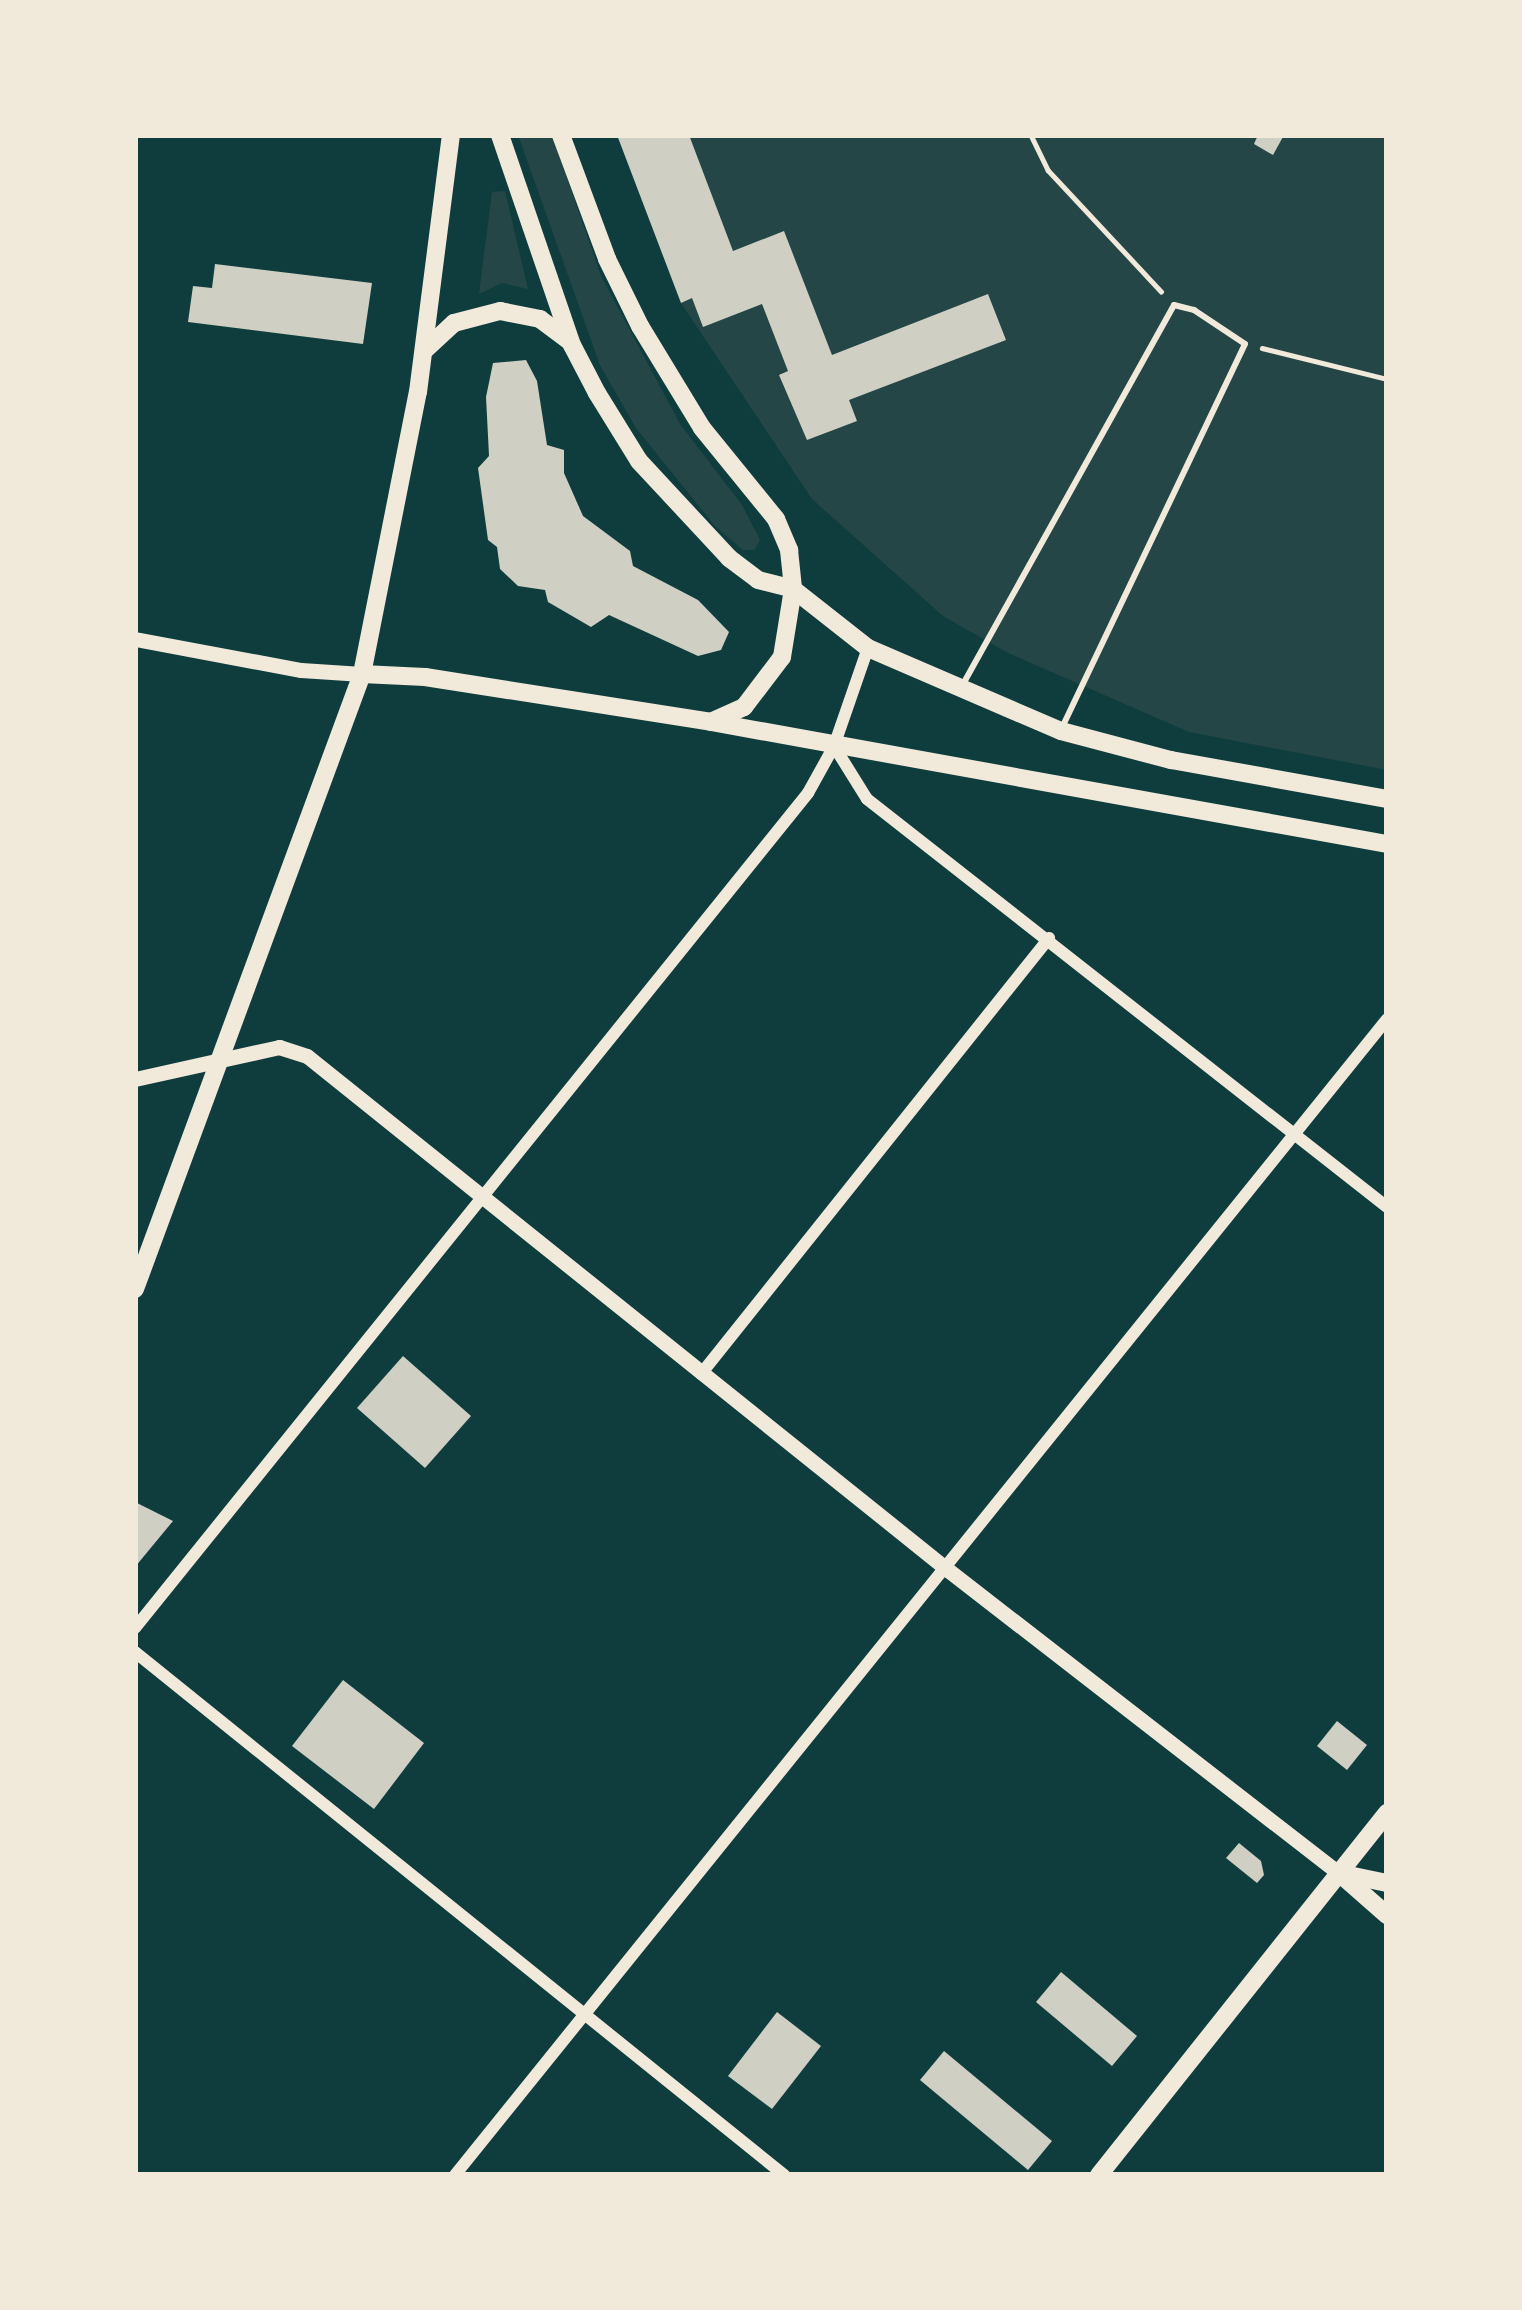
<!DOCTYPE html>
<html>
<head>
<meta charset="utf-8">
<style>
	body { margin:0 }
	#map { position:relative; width:1522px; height:2310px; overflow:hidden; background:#0f3d3e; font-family:"Alegreya Sans",sans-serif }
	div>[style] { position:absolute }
	.green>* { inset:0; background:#244646 }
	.building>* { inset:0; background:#cfcfc3 }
	.path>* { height:4.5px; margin:-2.25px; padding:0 2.25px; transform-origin:2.25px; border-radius:2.25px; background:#f1e9da }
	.service>* { height:6px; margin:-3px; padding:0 3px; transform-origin:3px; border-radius:3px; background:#f1e9da }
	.minor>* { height:12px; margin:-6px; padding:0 6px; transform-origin:6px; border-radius:6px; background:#f1e9da }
	.tertiary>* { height:15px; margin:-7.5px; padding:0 7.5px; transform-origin:7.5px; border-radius:7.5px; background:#f1e9da }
	.secondary>* { height:18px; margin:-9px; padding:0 9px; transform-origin:9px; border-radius:9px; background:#f1e9da }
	span { translate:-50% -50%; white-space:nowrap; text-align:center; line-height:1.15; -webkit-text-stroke:9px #f1e9da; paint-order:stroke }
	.frame { position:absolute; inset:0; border:138px solid #f1e9da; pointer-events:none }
</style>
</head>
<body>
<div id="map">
	<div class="green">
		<i style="clip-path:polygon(518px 135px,552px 135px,601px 276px,680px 424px,742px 505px,760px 540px,754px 550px,743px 550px,715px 526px,636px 428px,600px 365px)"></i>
		<i style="clip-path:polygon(617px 135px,1387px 135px,1387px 770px,1189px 732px,1008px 653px,943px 616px,812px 499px,681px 303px)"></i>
		<i style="clip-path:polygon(505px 191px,528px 289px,502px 283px,479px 294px,492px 192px)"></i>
	</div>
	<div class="building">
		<i style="clip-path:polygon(617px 135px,689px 135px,733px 251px,784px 231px,832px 355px,988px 294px,1006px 340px,849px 400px,857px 421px,807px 440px,779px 375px,788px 371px,762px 304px,703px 327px,692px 298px,681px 303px)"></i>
		<i style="clip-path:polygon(1258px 135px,1284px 135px,1273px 155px,1254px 144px)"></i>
		<i style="clip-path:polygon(215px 264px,372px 283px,363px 344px,188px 322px,193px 286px,212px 288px)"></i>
		<i style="clip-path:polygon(526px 360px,537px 381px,547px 445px,564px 450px,564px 473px,583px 516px,630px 551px,633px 566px,698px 600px,729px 632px,721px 650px,698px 656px,609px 615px,591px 627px,548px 602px,545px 590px,518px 586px,500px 569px,497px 547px,488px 540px,478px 468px,489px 456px,486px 397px,493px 363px)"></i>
		<i style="clip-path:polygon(403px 1356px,471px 1416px,425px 1468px,357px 1408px)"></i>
		<i style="clip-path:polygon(135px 1502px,173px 1521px,135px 1567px)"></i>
		<i style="clip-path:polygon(343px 1680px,424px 1743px,374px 1809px,292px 1746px)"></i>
		<i style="clip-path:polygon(1337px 1721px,1367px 1745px,1347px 1770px,1317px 1746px)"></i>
		<i style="clip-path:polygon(1239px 1843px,1261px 1861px,1264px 1875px,1257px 1883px,1226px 1858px)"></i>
		<i style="clip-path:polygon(1061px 1972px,1137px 2036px,1112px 2066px,1036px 2002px)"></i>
		<i style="clip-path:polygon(777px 2012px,821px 2046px,772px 2109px,728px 2076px)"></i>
		<i style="clip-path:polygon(944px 2051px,1052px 2141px,1028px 2170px,920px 2080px)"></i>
	</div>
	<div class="path">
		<i style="left:1031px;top:135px;width:39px;rotate:64deg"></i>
		<i style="left:1048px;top:170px;width:166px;rotate:47deg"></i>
		<i style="left:1262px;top:348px;width:129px;rotate:13.9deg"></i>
	</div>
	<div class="service">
		<i style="left:962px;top:686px;width:436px;rotate:-60.9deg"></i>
		<i style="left:1174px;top:305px;width:21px;rotate:14deg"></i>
		<i style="left:1194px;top:310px;width:61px;rotate:33.7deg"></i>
		<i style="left:1245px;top:344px;width:423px;rotate:115.5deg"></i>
	</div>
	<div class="minor">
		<i style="left:834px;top:746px;width:62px;rotate:58.1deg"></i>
		<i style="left:867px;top:799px;width:661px;rotate:38.12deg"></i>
		<i style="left:701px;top:1374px;width:558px;rotate:-51.4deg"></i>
		<i style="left:135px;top:1628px;width:1072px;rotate:-51.13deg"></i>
		<i style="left:808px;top:793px;width:54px;rotate:-61deg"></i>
		<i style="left:834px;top:746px;width:104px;rotate:-70.9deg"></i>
		<i style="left:135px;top:1652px;width:834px;rotate:38.86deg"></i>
		<i style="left:455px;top:2175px;width:1485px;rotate:-51.12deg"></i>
	</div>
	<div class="tertiary">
		<i style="left:135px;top:639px;width:169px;rotate:10.6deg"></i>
		<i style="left:301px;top:670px;width:61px;rotate:3.8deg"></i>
		<i style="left:135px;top:1079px;width:148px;rotate:-12.5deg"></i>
		<i style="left:279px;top:1047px;width:29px;rotate:18deg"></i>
		<i style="left:307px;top:1056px;width:822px;rotate:38.73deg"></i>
		<i style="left:948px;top:1570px;width:495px;rotate:37.8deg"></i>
	</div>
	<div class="secondary">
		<i style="left:500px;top:135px;width:222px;rotate:71.1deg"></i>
		<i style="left:572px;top:345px;width:54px;rotate:62.5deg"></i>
		<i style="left:597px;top:393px;width:80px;rotate:58.3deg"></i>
		<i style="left:639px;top:461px;width:132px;rotate:47.1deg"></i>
		<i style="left:729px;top:558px;width:36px;rotate:37deg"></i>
		<i style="left:758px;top:580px;width:36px;rotate:14deg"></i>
		<i style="left:793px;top:589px;width:95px;rotate:38.2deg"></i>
		<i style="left:868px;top:648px;width:210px;rotate:23.3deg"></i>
		<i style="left:1061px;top:731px;width:114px;rotate:14.8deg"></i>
		<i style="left:1171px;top:760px;width:219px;rotate:10.2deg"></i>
		<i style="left:561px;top:135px;width:132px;rotate:69.6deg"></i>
		<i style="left:607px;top:259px;width:75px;rotate:63.8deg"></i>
		<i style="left:640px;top:326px;width:119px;rotate:58.7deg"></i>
		<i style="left:702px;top:428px;width:117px;rotate:50.9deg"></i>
		<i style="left:776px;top:519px;width:34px;rotate:67deg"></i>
		<i style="left:789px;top:550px;width:39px;rotate:84deg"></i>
		<i style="left:793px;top:589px;width:69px;rotate:99.2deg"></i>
		<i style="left:782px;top:657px;width:63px;rotate:127.2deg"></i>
		<i style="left:744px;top:707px;width:36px;rotate:156deg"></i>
		<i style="left:426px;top:349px;width:38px;rotate:-43deg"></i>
		<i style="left:454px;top:323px;width:48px;rotate:-14.6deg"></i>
		<i style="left:500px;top:311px;width:41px;rotate:11.3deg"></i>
		<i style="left:540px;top:319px;width:36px;rotate:37deg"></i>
		<i style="left:362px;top:674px;width:63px;rotate:2.7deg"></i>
		<i style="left:425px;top:677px;width:290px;rotate:8.9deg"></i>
		<i style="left:711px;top:722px;width:687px;rotate:10.23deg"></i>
		<i style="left:135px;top:1289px;width:656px;rotate:-69.74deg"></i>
		<i style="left:362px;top:674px;width:288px;rotate:-78.8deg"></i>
		<i style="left:418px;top:392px;width:259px;rotate:-82.7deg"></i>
		<i style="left:1339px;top:1873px;width:64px;rotate:41.2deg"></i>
		<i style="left:1339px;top:1873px;width:49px;rotate:11.8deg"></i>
		<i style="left:1099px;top:2175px;width:463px;rotate:-51.5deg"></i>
	</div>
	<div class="frame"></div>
</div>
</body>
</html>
